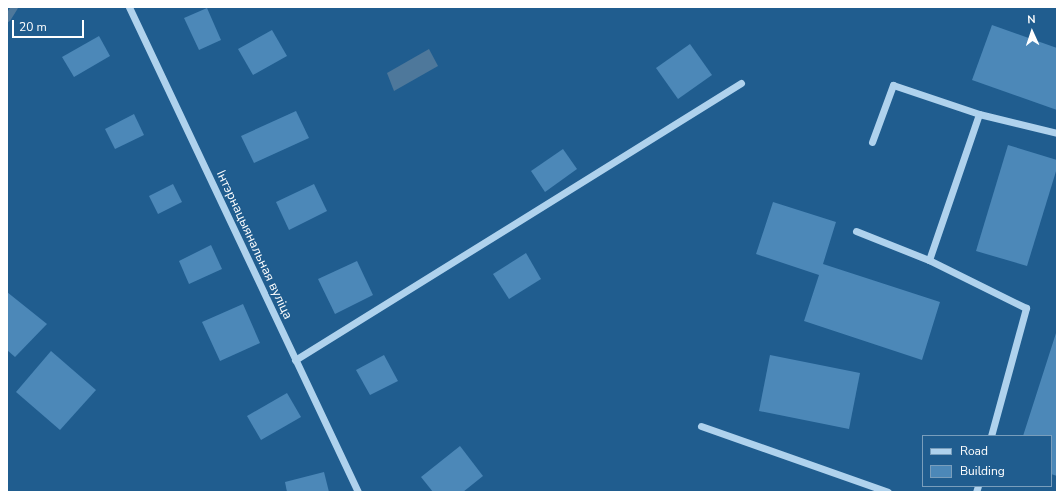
<!DOCTYPE html>
<html>
<head>
<meta charset="utf-8">
<style>
	body { margin:0 }
	#map { position:relative; width:1064px; height:499px; overflow:hidden; background:#205d8f; font-family:"Nunito Sans",sans-serif }
	div>[style] { position:absolute }
	.water>* { inset:0; background:#4e789b }
	.stream>* { height:7px; margin:-3.5px; padding:0 3.5px; transform-origin:3.5px; border-radius:3.5px; background:#4e789b }
	.building>* { inset:0; background:#4c88b8 }
	.minor>* { height:7px; margin:-3.5px; padding:0 3.5px; transform-origin:3.5px; border-radius:3.5px; background:#afd2ed }
	span { translate:-50% -50%; white-space:nowrap; text-align:center; line-height:1.15; -webkit-text-stroke:3px #205d8f; paint-order:stroke }
	.street-label { font-size:13px; color:#fff }
	.frame { position:absolute; inset:0; border:8px solid #fff; pointer-events:none }
	.legend { position:absolute; left:922px; top:435px; width:130px; height:52px; box-sizing:border-box; background:#205d8f; border:1px solid #799ebc; margin:0; padding:5px 7px; list-style:none; font-size:12px; color:#fff }
	.legend li { display:flex; align-items:center; gap:8px; height:20px }
	.legend b { width:20px; border:1px solid #799ebc }
	.north { position:absolute; left:1012px; top:12px; width:40px; height:40px; -webkit-text-stroke:3px #205d8f; paint-order:stroke; rotate:357deg; font-size:11px; font-weight:700; line-height:16px; text-align:center; color:#fff }
	.north::after { content:''; display:block; margin:auto; width:14px; height:18px; background:#fff; clip-path:polygon(50% 0,100% 100%,50% 72%,0 100%) }
	.scale { position:absolute; left:12px; top:20px; width:72px; height:18px; box-sizing:border-box; border:2px solid #fff; border-top:0; padding-left:5px; font-size:12px; line-height:14px; white-space:nowrap; color:#fff; -webkit-text-stroke:3px #205d8f; paint-order:stroke }
</style>
</head>
<body>
<div id="map">
	<div class="water">
		<i style="clip-path:polygon(429px 49px,438px 66px,394px 91px,387px 73px)"></i>
	</div>
	<div class="stream">
		<i style="left:7px;top:18px;width:13px;rotate:-58deg"></i>
	</div>
	<div class="building">
		<i style="clip-path:polygon(207px 8px,221px 40px,199px 50px,184px 18px)"></i>
		<i style="clip-path:polygon(992px 25px,1057px 48px,1057px 110px,972px 80px)"></i>
		<i style="clip-path:polygon(272px 30px,287px 56px,253px 75px,238px 49px)"></i>
		<i style="clip-path:polygon(99px 36px,110px 56px,74px 77px,62px 57px)"></i>
		<i style="clip-path:polygon(690px 44px,712px 75px,678px 99px,656px 68px)"></i>
		<i style="clip-path:polygon(296px 111px,309px 138px,254px 163px,241px 136px)"></i>
		<i style="clip-path:polygon(134px 114px,144px 135px,115px 149px,105px 129px)"></i>
		<i style="clip-path:polygon(1008px 145px,1057px 160px,1057px 168px,1027px 266px,976px 251px)"></i>
		<i style="clip-path:polygon(563px 149px,577px 169px,545px 192px,531px 171px)"></i>
		<i style="clip-path:polygon(173px 184px,182px 202px,158px 214px,149px 196px)"></i>
		<i style="clip-path:polygon(314px 184px,327px 211px,289px 230px,276px 202px)"></i>
		<i style="clip-path:polygon(773px 202px,836px 222px,823px 264px,940px 302px,922px 360px,804px 321px,819px 275px,756px 254px)"></i>
		<i style="clip-path:polygon(211px 245px,222px 269px,189px 284px,179px 261px)"></i>
		<i style="clip-path:polygon(526px 253px,541px 279px,509px 299px,493px 274px)"></i>
		<i style="clip-path:polygon(357px 261px,373px 295px,335px 314px,318px 279px)"></i>
		<i style="clip-path:polygon(7px 292px,47px 324px,15px 357px,7px 350px)"></i>
		<i style="clip-path:polygon(243px 304px,260px 343px,220px 361px,202px 322px)"></i>
		<i style="clip-path:polygon(1057px 330px,1057px 476px,1051px 474px,1051px 436px,1023px 436px)"></i>
		<i style="clip-path:polygon(51px 351px,96px 390px,60px 430px,16px 392px)"></i>
		<i style="clip-path:polygon(384px 355px,398px 381px,370px 395px,356px 370px)"></i>
		<i style="clip-path:polygon(770px 355px,860px 373px,849px 429px,759px 411px)"></i>
		<i style="clip-path:polygon(287px 393px,301px 417px,261px 440px,247px 416px)"></i>
		<i style="clip-path:polygon(460px 446px,483px 476px,463px 492px,433px 492px,421px 477px)"></i>
		<i style="clip-path:polygon(324px 472px,329px 492px,287px 492px,285px 482px)"></i>
	</div>
	<div class="minor">
		<i style="left:129px;top:7px;width:536px;rotate:64.72deg"></i>
		<i style="left:872px;top:142px;width:61px;rotate:-69.8deg"></i>
		<i style="left:893px;top:85px;width:91px;rotate:18.6deg"></i>
		<i style="left:856px;top:231px;width:79px;rotate:21.7deg"></i>
		<i style="left:295px;top:360px;width:525px;rotate:-31.84deg"></i>
		<i style="left:701px;top:426px;width:198px;rotate:19.4deg"></i>
		<i style="left:991px;top:436px;width:133px;rotate:-74.7deg"></i>
		<i style="left:1026px;top:308px;width:108px;rotate:-153.7deg"></i>
		<i style="left:929px;top:260px;width:154px;rotate:-71.1deg"></i>
		<i style="left:979px;top:114px;width:80px;rotate:13.7deg"></i>
		<i style="left:976px;top:492px;width:6px;rotate:-72deg"></i>
	</div>
	<div class="street-label">
		<span style="left:254px;top:245px;rotate:65deg">Інтэрнацыянальная вуліца</span>
	</div>
	<div class="frame"></div>
	<ul class="legend">
	<li><b style="height:5px;background:#afd2ed"></b>Road</li>
	<li><b style="height:11px;background:#4c88b8"></b>Building</li>
	</ul>
	<div class="north">N</div>
	<div class="scale">20 m</div>
</div>
</body>
</html>
